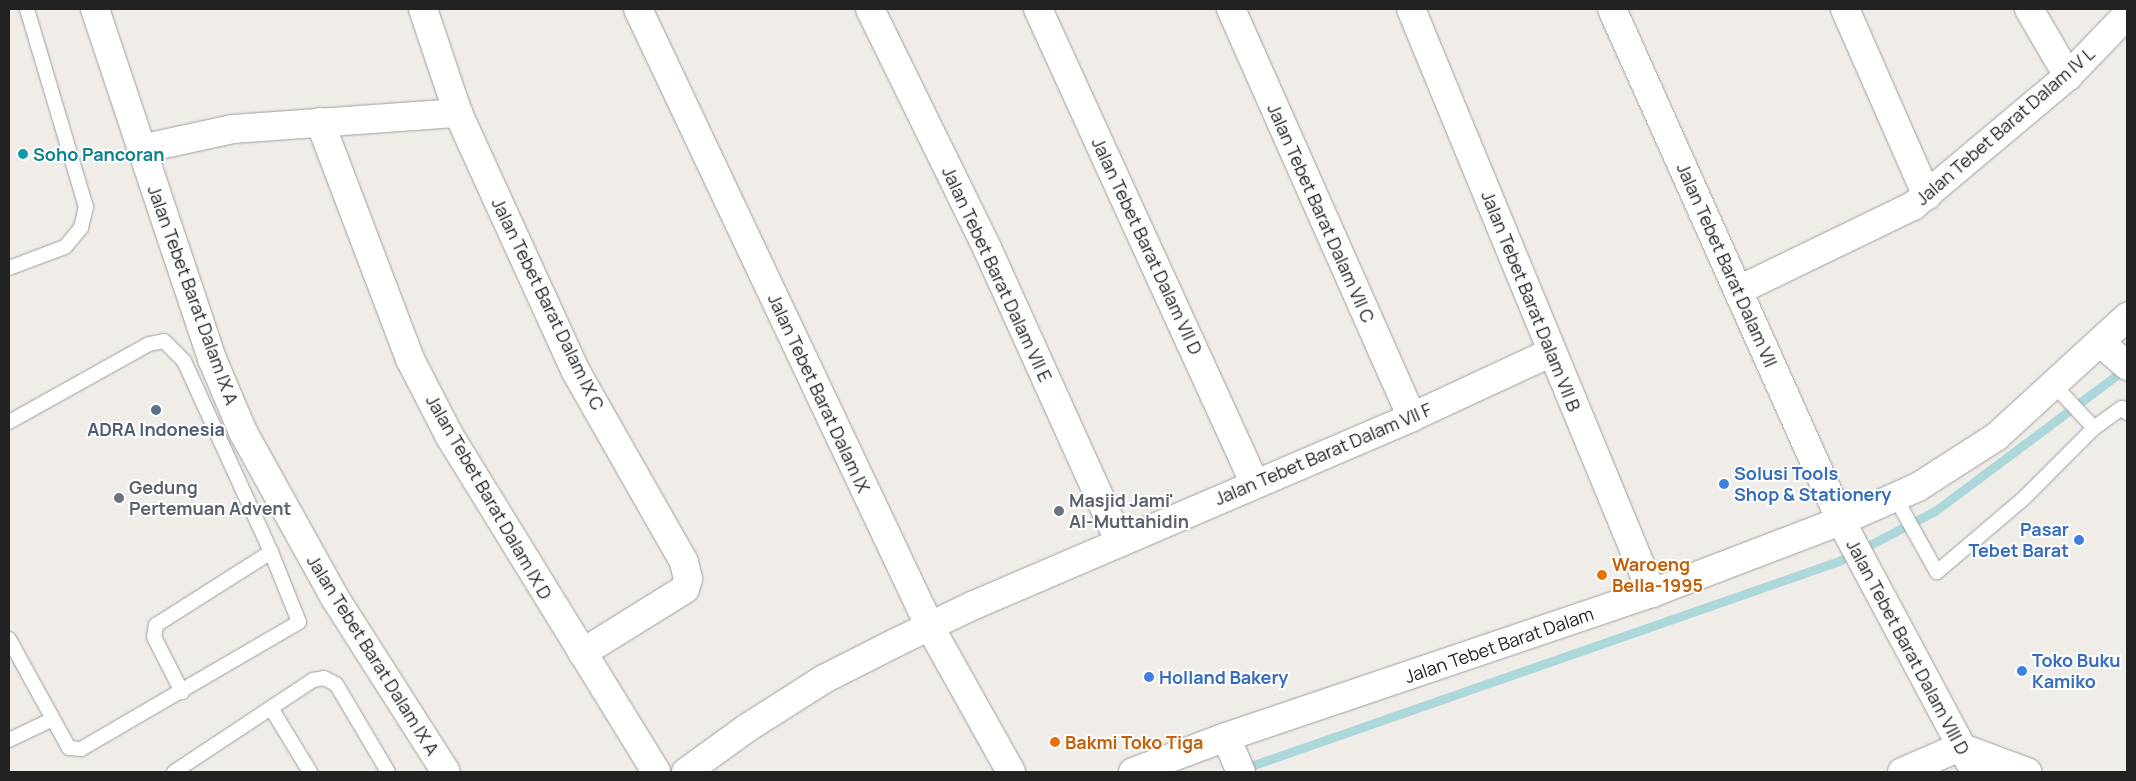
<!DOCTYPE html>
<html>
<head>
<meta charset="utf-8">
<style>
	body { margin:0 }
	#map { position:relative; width:2136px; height:781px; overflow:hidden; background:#f0ece8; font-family:Manrope,sans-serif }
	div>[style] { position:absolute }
	.stream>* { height:9px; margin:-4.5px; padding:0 4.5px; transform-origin:4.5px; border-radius:4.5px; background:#acd8da }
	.roads { filter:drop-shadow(0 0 1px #9e9e9e) drop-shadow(0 0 1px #9e9e9e) }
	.service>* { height:14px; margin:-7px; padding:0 7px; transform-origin:7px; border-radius:7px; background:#fff }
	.minor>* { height:28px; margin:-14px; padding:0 14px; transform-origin:14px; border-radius:14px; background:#fff }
	.tertiary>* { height:28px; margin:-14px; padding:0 14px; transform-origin:14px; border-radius:14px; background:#fff }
	.dots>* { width:14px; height:14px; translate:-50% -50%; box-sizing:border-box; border:2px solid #fff; border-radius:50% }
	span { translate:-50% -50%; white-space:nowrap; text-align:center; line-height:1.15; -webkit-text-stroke:4px #fff; paint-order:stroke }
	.street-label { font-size:18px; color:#212121 }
	.culture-label { font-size:18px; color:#0d838f; font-weight:700 }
	.left { translate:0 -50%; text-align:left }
	.service-label { font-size:18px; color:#4e5e75; font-weight:700 }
	.shop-label { font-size:18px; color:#366cbe; font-weight:700 }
	.right { translate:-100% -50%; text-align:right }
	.worship-label { font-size:18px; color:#5b616d; font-weight:700 }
	.food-label { font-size:18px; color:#c56008; font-weight:700 }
	.frame { position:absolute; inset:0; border:10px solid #212121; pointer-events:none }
</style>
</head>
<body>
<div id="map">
	<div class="stream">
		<i style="left:1242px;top:769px;width:632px;rotate:-19.21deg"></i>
		<i style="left:1839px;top:561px;width:108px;rotate:-27.5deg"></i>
		<i style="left:1935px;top:511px;width:239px;rotate:-36.8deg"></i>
	</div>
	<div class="roads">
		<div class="service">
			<i style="left:9px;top:268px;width:60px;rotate:-20.6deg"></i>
			<i style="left:65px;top:247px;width:25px;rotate:-50deg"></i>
			<i style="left:81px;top:228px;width:22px;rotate:-77deg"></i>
			<i style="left:86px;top:207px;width:207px;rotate:-106.6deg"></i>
			<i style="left:9px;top:422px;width:160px;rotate:-29.1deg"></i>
			<i style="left:149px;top:344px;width:15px;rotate:-11deg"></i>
			<i style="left:164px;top:341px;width:28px;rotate:45deg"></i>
			<i style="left:184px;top:361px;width:210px;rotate:65.5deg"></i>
			<i style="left:271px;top:552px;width:136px;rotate:147.6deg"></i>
			<i style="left:156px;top:625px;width:12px;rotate:99deg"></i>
			<i style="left:154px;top:637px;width:62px;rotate:63deg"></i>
			<i style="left:2094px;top:428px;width:34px;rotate:-36deg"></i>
			<i style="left:2122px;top:408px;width:7px;rotate:45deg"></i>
			<i style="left:1895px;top:497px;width:86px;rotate:60.8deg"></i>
			<i style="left:1937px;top:572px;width:111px;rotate:-40.3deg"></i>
			<i style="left:2022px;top:500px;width:102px;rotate:-45deg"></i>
			<i style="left:2094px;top:428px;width:59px;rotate:-132.9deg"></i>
			<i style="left:9px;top:639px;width:124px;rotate:61.2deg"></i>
			<i style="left:69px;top:748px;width:12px;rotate:5deg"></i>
			<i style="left:81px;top:749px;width:252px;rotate:-30.2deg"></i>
			<i style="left:299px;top:622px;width:75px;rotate:-111.8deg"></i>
			<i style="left:271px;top:708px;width:75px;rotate:58.6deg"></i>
			<i style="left:9px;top:740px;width:47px;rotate:-25.5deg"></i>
			<i style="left:174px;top:772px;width:167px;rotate:-33.5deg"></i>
			<i style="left:313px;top:680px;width:11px;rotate:-10deg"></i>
			<i style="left:324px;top:678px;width:13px;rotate:27deg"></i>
			<i style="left:336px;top:684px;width:102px;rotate:59.4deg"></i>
		</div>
		<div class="minor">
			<i style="left:95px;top:9px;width:371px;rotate:71.5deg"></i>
			<i style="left:213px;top:361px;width:77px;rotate:67.1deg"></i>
			<i style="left:243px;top:432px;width:190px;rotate:61deg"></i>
			<i style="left:335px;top:598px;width:206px;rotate:57.5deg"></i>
			<i style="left:423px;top:9px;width:110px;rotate:71.4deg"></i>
			<i style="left:458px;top:113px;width:282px;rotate:65.5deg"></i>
			<i style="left:575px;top:370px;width:221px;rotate:60.4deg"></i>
			<i style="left:684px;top:562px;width:17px;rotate:77deg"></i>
			<i style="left:688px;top:579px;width:10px;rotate:107deg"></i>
			<i style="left:685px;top:589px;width:121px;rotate:148.1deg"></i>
			<i style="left:638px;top:9px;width:684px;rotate:64.71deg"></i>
			<i style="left:930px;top:627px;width:166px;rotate:60.8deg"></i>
			<i style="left:870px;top:9px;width:266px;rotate:63.9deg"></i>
			<i style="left:987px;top:248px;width:323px;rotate:65.7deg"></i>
			<i style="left:1038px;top:9px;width:522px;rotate:65.45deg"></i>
			<i style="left:1231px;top:9px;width:446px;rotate:66.1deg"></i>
			<i style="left:1411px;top:9px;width:632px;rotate:67.58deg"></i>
			<i style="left:1845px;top:9px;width:204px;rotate:66.3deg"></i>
			<i style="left:2029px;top:9px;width:78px;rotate:59.8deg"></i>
			<i style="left:320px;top:122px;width:254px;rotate:69.2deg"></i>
			<i style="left:410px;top:359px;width:85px;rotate:62.8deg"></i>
			<i style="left:449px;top:435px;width:395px;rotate:58.4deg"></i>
			<i style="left:141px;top:149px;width:94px;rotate:-12.3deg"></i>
			<i style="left:233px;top:129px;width:226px;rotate:-4.1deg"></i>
			<i style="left:1739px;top:290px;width:193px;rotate:-25.8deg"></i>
			<i style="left:1913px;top:206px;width:202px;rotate:-40deg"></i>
			<i style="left:2068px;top:76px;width:85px;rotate:-46deg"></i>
			<i style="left:1841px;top:521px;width:285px;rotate:61.9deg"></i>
			<i style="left:1226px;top:737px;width:38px;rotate:67deg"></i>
			<i style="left:686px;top:772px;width:75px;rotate:-35.8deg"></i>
			<i style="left:747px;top:728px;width:91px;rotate:-32.5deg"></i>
			<i style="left:824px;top:679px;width:82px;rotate:-26.9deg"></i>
			<i style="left:897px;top:642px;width:85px;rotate:-25.7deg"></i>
			<i style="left:974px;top:605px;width:477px;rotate:-23.2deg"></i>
			<i style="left:1412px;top:417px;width:154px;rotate:-24.9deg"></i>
			<i style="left:1902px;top:772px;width:63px;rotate:-23.3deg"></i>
			<i style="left:1960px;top:747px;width:72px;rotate:20.5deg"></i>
		</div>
		<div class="tertiary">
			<i style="left:1612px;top:9px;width:561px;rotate:65.9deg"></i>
			<i style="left:2101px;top:343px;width:35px;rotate:41deg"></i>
			<i style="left:1133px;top:772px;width:99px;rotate:-20.6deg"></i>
			<i style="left:1226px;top:737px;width:450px;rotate:-18.7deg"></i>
			<i style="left:1652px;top:593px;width:202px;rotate:-20.9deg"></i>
			<i style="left:1841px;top:521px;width:84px;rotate:-23.8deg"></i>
			<i style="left:1918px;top:487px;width:93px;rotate:-32.7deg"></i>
			<i style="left:1996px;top:437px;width:178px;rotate:-42.5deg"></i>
		</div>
	</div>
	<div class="dots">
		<i style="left:23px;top:154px;background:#0f9aa8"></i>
		<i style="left:156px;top:410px;background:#5c6f8a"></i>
		<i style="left:1724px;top:484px;background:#3f7fe0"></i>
		<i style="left:119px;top:498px;background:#6b7280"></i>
		<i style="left:1059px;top:511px;background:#6b7280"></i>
		<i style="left:2079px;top:540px;background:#3f7fe0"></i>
		<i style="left:1602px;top:575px;background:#e8710a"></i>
		<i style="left:2022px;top:671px;background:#3f7fe0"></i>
		<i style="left:1149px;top:677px;background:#3f7fe0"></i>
		<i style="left:1055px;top:742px;background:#e8710a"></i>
	</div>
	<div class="street-label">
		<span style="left:2005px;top:126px;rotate:-41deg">Jalan Tebet Barat Dalam IV L</span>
		<span style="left:1321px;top:213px;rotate:66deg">Jalan Tebet Barat Dalam VII C</span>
		<span style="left:1147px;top:246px;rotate:65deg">Jalan Tebet Barat Dalam VII D</span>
		<span style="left:1727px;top:265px;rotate:66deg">Jalan Tebet Barat Dalam VII</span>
		<span style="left:997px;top:274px;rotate:65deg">Jalan Tebet Barat Dalam VII E</span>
		<span style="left:193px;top:295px;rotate:70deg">Jalan Tebet Barat Dalam IX A</span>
		<span style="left:1531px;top:301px;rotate:68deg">Jalan Tebet Barat Dalam VII B</span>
		<span style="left:548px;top:304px;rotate:64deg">Jalan Tebet Barat Dalam IX C</span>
		<span style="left:819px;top:393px;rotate:65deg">Jalan Tebet Barat Dalam IX</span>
		<span style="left:1323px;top:454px;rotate:-23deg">Jalan Tebet Barat Dalam VII F</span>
		<span style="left:489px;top:497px;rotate:60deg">Jalan Tebet Barat Dalam IX D</span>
		<span style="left:1499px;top:645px;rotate:-19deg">Jalan Tebet Barat Dalam</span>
		<span style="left:1908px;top:647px;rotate:62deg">Jalan Tebet Barat Dalam VIII D</span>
		<span style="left:373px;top:655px;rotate:58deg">Jalan Tebet Barat Dalam IX A</span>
	</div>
	<div class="culture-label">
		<span class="left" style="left:33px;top:154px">Soho Pancoran</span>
	</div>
	<div class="service-label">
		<span style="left:156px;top:429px">ADRA Indonesia</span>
	</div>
	<div class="shop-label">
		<span class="left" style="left:1734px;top:484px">Solusi Tools<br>Shop &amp; Stationery</span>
		<span class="right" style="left:2069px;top:540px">Pasar<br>Tebet Barat</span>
		<span class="left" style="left:2032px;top:671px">Toko Buku<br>Kamiko</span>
		<span class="left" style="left:1159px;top:677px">Holland Bakery</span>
	</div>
	<div class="worship-label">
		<span class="left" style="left:129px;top:498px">Gedung<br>Pertemuan Advent</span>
		<span class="left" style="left:1069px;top:511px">Masjid Jami'<br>Al-Muttahidin</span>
	</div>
	<div class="food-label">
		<span class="left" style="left:1612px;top:575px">Waroeng<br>Bella-1995</span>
		<span class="left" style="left:1065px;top:742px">Bakmi Toko Tiga</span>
	</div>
	<div class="frame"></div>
</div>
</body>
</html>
